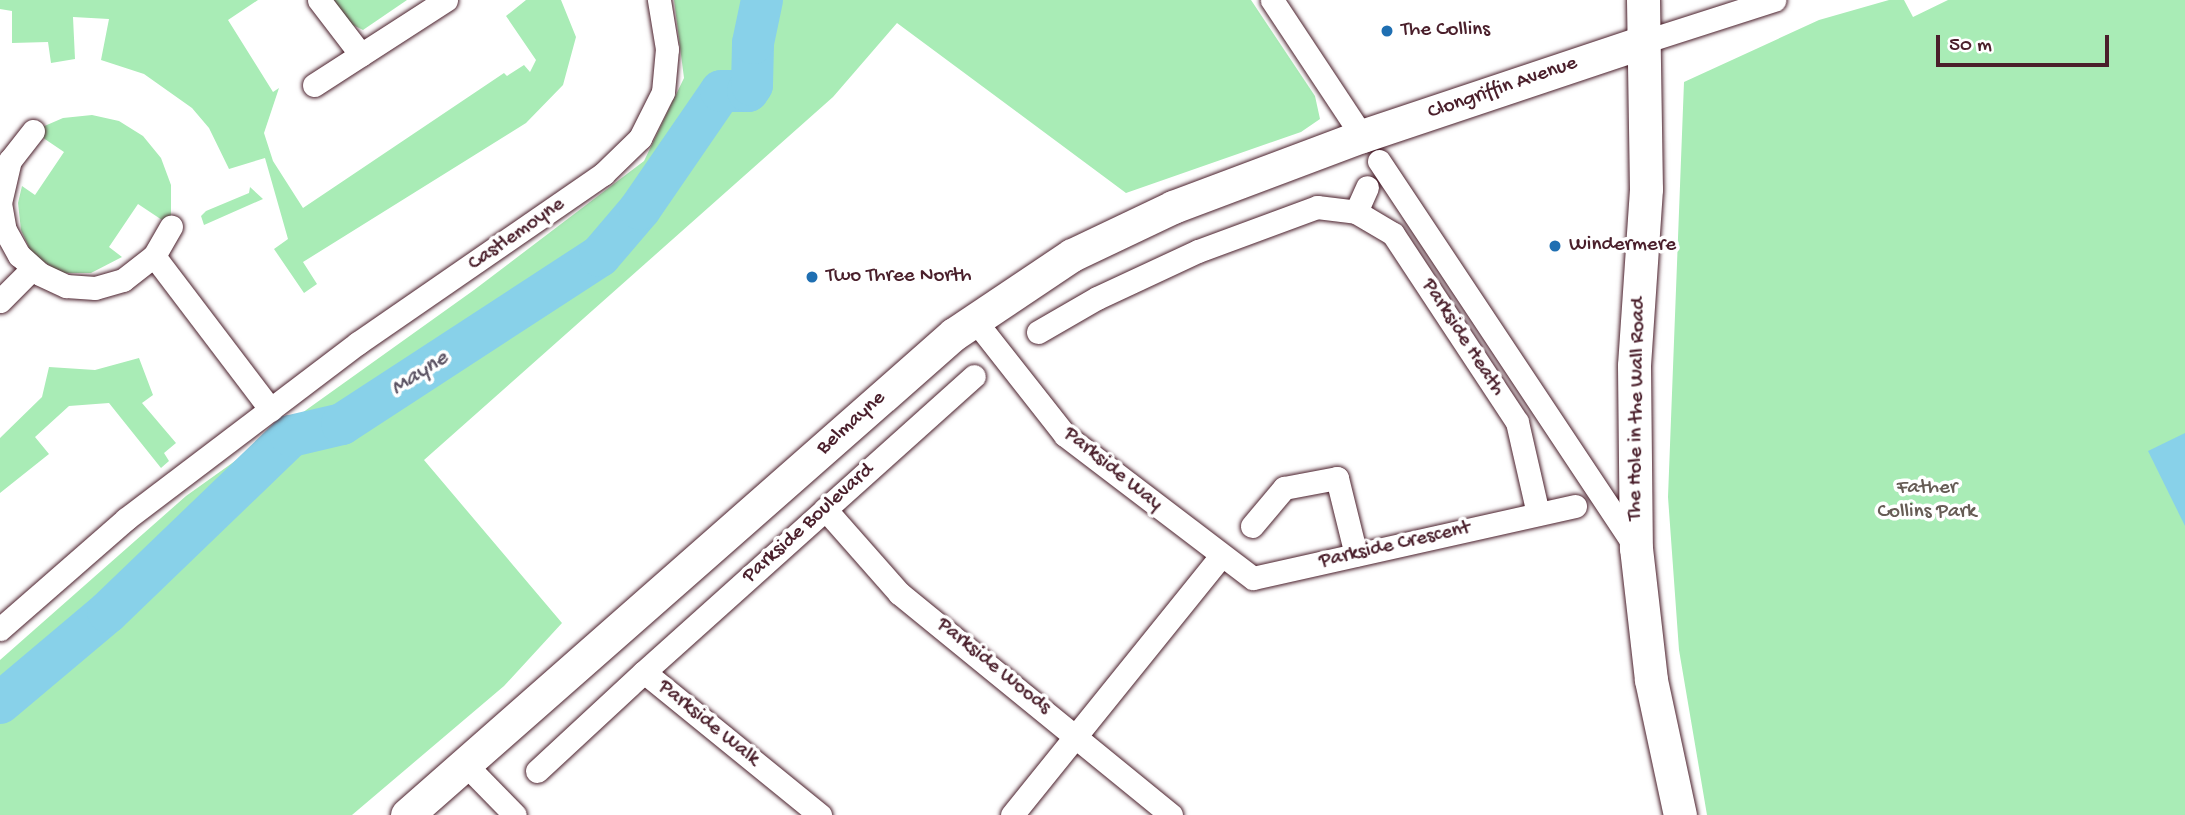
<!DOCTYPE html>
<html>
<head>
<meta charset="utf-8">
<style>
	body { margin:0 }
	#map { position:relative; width:2185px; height:815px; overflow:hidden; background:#fff; font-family:"Gochi Hand",sans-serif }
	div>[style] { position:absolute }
	.green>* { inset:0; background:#a9ecb6 }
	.water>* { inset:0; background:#88d1e9 }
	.river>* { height:42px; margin:-21px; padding:0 21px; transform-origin:21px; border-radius:21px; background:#88d1e9 }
	.roads { filter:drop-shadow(0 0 2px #4a1f2b) drop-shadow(0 0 2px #4a1f2b) }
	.street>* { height:23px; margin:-11.5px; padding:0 11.5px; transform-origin:11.5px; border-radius:11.5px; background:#fff }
	.secondary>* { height:33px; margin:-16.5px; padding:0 16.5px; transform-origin:16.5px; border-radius:16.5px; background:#fff }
	.dots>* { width:19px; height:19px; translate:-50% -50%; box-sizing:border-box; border:4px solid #fff; border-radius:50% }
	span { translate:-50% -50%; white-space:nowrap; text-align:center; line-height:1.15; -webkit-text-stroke:7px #fff; paint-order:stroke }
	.poi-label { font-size:21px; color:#4a1f2b }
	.left { translate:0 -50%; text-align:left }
	.street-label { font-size:21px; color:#4a1f2b }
	.park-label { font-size:21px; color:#665c55 }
	.water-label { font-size:23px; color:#5d5464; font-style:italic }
	.scale { position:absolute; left:1936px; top:35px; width:173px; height:32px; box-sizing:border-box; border:4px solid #4a1f2b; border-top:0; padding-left:9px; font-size:21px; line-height:24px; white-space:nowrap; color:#4a1f2b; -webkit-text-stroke:5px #fff; paint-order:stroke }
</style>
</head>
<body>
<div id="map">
	<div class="green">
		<i style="clip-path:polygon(0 0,258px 0,228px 20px,273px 92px,279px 88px,264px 133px,273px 161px,303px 208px,504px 73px,507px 76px,524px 65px,530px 72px,536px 60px,506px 16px,526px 0,561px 0,576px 37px,563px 85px,526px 123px,303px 262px,317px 284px,304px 293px,274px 249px,288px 239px,265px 158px,229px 169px,209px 128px,192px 108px,144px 74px,101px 60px,109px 19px,73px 17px,75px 59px,51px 63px,48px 42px,12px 43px,12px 11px,0 9px)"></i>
		<i style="clip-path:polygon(334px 0,407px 0,363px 30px,349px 23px)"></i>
		<i style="clip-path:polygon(674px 0,1251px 0,1315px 96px,1320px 119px,1301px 132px,1126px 193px,897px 23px,833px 97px,424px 460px,562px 623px,504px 686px,352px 815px,0 815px,0 660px,186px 496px,474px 290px,644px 161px,684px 78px)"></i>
		<i style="clip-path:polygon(1889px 0,1904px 0,1913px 17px,1948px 0,2185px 0,2185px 815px,1707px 815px,1679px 650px,1668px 497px,1684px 82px,1819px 20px)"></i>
		<i style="clip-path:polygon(92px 115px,119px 121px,143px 136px,161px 158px,171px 185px,171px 226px,138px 204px,109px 247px,122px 257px,91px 273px,61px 273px,32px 254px,21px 230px,18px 203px,22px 186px,35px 195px,64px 152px,33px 131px,63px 118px)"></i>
		<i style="clip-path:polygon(250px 187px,263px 199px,204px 225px,201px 216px,206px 211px,249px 193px)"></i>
		<i style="clip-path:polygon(139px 358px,153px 395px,142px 403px,176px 443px,164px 453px,169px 461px,161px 468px,109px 403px,69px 406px,35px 437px,49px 454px,0 493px,0 438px,42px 397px,49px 367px,95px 370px)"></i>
	</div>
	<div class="water">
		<i style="clip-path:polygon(2185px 433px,2185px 526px,2148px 451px)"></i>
	</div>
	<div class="river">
		<i style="left:0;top:703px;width:141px;rotate:-40.1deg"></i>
		<i style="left:108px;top:612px;width:254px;rotate:-43.9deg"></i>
		<i style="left:291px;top:436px;width:52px;rotate:-13.2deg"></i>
		<i style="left:342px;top:424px;width:308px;rotate:-33.1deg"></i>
		<i style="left:600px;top:256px;width:62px;rotate:-49.6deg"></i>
		<i style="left:640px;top:209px;width:143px;rotate:-55.5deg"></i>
		<i style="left:721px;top:91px;width:27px"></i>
		<i style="left:748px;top:91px;width:7px;rotate:-56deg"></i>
		<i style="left:752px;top:85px;width:42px;rotate:-88.6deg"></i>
		<i style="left:753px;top:43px;width:44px;rotate:-78.2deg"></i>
	</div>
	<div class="roads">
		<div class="street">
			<i style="left:319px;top:0;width:69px;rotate:52.6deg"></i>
			<i style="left:1272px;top:0;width:163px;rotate:56.5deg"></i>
			<i style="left:1643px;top:42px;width:138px;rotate:-17.8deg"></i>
			<i style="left:314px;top:85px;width:157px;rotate:-32.8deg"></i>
			<i style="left:33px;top:131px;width:37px;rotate:128deg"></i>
			<i style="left:10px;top:160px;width:44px;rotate:103.1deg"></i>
			<i style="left:0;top:203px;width:27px;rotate:80deg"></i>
			<i style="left:5px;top:230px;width:29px;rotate:61deg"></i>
			<i style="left:19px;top:255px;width:28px;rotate:42deg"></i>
			<i style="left:40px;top:274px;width:29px;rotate:25deg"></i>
			<i style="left:66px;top:286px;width:29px;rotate:4deg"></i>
			<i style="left:95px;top:288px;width:29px;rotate:-16deg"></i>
			<i style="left:123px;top:280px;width:39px;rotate:-38deg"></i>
			<i style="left:154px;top:256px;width:34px;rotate:-60deg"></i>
			<i style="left:1379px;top:161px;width:462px;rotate:56.4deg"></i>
			<i style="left:1356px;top:212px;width:27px;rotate:-66deg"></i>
			<i style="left:154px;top:256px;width:193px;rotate:52.8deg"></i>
			<i style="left:0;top:301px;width:45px;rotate:-45deg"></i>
			<i style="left:973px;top:318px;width:149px;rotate:51.8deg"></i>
			<i style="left:1065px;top:435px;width:236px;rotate:37.3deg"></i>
			<i style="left:1253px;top:578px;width:330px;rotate:-12.6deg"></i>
			<i style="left:1038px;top:332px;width:68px;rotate:-30deg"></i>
			<i style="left:1097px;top:298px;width:111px;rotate:-25deg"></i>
			<i style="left:1198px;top:251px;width:127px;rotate:-20.3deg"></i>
			<i style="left:1317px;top:207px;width:39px;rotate:7deg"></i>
			<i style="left:1356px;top:212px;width:43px;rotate:30.7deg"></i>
			<i style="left:1393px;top:234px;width:225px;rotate:56.6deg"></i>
			<i style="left:1517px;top:422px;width:94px;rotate:77.1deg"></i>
			<i style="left:825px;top:509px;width:112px;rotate:48.6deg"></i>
			<i style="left:899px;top:593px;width:351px;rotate:39.2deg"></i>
			<i style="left:1252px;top:526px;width:50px;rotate:-49.9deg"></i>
			<i style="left:1284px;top:488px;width:54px;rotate:-10.7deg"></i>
			<i style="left:1337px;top:478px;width:79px;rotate:76.1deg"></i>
			<i style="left:0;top:629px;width:167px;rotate:-41.1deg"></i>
			<i style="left:126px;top:519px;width:291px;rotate:-37.2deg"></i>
			<i style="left:358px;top:343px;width:298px;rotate:-34.6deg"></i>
			<i style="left:603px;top:174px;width:52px;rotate:-44.2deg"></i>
			<i style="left:640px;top:138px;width:51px;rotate:-63.4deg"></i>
			<i style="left:663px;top:92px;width:43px;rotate:-84.7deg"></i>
			<i style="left:667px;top:49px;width:50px;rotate:-99.3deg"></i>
			<i style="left:644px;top:672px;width:443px;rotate:-41.9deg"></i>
			<i style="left:465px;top:764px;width:71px;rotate:45.6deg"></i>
			<i style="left:537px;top:771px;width:146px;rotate:-42.8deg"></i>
			<i style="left:644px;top:672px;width:227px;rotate:39.1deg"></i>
			<i style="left:1012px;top:815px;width:333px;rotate:-51.1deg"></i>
		</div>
		<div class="secondary">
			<i style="left:1643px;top:0;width:189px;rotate:89.1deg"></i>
			<i style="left:1646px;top:189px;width:177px;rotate:93.9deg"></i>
			<i style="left:1634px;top:366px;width:182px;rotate:89.4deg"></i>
			<i style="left:1636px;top:548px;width:133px;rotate:83.5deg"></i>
			<i style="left:1651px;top:680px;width:138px;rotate:77.9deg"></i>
			<i style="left:407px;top:815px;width:728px;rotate:-41.33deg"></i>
			<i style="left:954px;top:334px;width:142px;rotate:-33.8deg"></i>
			<i style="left:1072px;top:255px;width:112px;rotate:-25.4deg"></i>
			<i style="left:1173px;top:207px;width:202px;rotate:-20.6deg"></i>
			<i style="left:1362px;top:136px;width:296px;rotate:-18.5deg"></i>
		</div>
	</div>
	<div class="dots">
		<i style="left:1387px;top:31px;background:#1f6fb2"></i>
		<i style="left:1555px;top:246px;background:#1f6fb2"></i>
		<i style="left:812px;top:277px;background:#1f6fb2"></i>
	</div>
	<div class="poi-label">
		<span class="left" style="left:1401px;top:31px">The Collins</span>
		<span class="left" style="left:1569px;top:246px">Windermere</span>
		<span class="left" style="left:826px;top:277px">Two Three North</span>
	</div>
	<div class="street-label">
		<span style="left:1503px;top:89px;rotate:-19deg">Clongriffin Avenue</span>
		<span style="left:517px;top:235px;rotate:-35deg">Castlemoyne</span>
		<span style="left:1462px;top:338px;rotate:57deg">Parkside Heath</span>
		<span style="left:1638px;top:409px;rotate:-89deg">The Hole in the Wall Road</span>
		<span style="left:852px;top:424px;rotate:-42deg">Belmayne</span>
		<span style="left:1112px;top:470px;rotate:39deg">Parkside Way</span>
		<span style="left:809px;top:524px;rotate:-42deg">Parkside Boulevard</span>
		<span style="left:1395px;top:546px;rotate:-13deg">Parkside Crescent</span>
		<span style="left:993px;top:667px;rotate:39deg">Parkside Woods</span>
		<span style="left:708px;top:724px;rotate:39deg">Parkside Walk</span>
	</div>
	<div class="park-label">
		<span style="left:1927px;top:501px">Father<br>Collins Park</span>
	</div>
	<div class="water-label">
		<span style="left:420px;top:374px;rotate:-33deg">Mayne</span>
	</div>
	<div class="scale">50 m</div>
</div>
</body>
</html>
